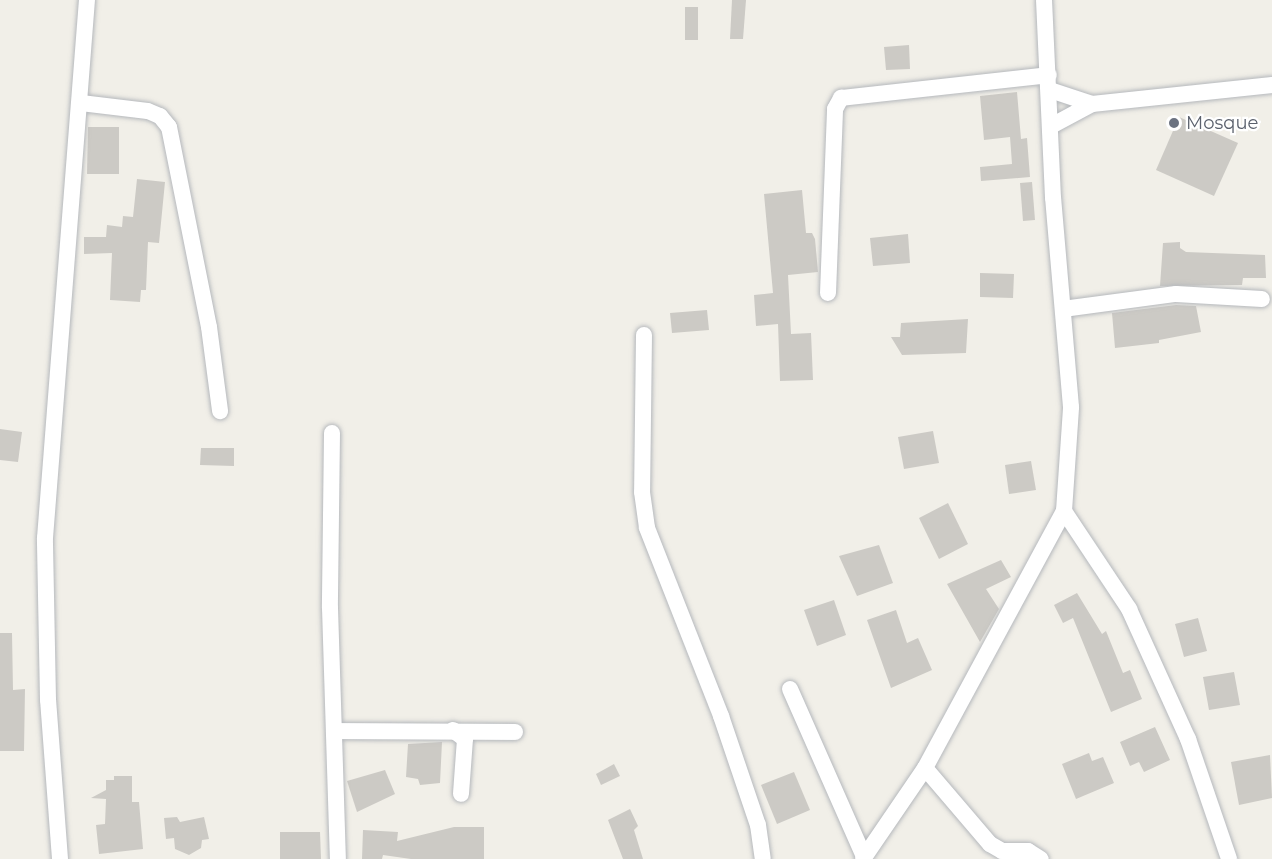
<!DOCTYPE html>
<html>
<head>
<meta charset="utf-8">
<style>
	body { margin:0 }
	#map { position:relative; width:1272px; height:859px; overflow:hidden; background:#f1efe8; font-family:Montserrat,sans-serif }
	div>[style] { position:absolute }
	.building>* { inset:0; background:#cccac5 }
	.roads { filter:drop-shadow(0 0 2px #b5b8bc) drop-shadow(0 0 2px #b5b8bc) }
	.minor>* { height:16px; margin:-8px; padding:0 8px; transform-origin:8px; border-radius:8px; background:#fff }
	.dots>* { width:16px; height:16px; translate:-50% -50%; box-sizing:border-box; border:3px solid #fff; border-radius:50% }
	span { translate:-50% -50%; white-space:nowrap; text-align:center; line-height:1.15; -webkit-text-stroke:4.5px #fff; paint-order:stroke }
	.worship-label { font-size:18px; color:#5b616d }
	.left { translate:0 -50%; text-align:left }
</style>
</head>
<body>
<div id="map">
	<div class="building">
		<i style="clip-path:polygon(732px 0,746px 0,743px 39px,730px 39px)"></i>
		<i style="clip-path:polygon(685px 7px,698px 7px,698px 40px,685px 40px)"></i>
		<i style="clip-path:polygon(909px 45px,910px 69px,886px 70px,884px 47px)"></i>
		<i style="clip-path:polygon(1017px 92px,1021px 139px,1027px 138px,1030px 177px,981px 181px,980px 167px,1012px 164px,1010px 137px,984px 140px,980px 96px)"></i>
		<i style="clip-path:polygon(1179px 117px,1238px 143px,1214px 196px,1156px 170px)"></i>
		<i style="clip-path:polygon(88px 127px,119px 127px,119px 174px,87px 174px)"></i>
		<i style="clip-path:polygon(137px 179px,165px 182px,159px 243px,148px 242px,146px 290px,141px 290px,140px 302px,110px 300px,112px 253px,84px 254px,84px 237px,106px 237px,107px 225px,122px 227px,123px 216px,133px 217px)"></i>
		<i style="clip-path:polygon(1032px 182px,1035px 220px,1023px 221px,1020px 183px)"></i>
		<i style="clip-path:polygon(802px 190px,806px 233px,812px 233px,815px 239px,818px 272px,788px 275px,791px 334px,811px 333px,813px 380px,780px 381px,778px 324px,756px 326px,754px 295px,773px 293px,764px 194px)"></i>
		<i style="clip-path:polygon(908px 234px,910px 263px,873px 266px,870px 238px)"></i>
		<i style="clip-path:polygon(1180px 242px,1180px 248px,1186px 252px,1265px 255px,1266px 278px,1243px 278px,1242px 285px,1160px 286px,1163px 243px)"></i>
		<i style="clip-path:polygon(980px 273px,1014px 274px,1013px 298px,980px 297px)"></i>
		<i style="clip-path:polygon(1176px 305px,1196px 306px,1201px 332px,1159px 340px,1159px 343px,1115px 348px,1112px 313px)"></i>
		<i style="clip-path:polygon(707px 310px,709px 330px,672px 333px,670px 313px)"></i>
		<i style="clip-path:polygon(968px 319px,966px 353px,902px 355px,891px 337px,900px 337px,901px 323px)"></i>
		<i style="clip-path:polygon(0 429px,22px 432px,18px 462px,0 460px)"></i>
		<i style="clip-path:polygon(933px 431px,939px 463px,904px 469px,898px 437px)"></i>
		<i style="clip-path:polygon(201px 448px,234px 448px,234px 466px,200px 465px)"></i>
		<i style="clip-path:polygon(1031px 461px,1036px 490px,1009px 494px,1005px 465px)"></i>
		<i style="clip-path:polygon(948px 503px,968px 544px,939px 559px,919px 518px)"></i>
		<i style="clip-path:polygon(879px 545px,893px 583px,857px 596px,839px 556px)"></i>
		<i style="clip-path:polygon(1001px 560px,1011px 577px,986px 589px,999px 609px,980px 642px,947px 584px)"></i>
		<i style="clip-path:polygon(1077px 593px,1102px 634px,1106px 631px,1123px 673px,1130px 670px,1142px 699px,1111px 712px,1073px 618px,1063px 623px,1054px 605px)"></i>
		<i style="clip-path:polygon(834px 600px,846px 635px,817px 646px,804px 610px)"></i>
		<i style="clip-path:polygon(896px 610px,907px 643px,918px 638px,932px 670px,891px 688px,867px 620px)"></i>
		<i style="clip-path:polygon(1198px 618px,1207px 651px,1184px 657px,1175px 624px)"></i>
		<i style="clip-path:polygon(0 633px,12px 633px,13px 690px,25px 689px,24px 751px,0 751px)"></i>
		<i style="clip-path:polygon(1234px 672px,1240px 705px,1209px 710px,1203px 677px)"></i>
		<i style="clip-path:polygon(1155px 727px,1170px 760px,1144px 772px,1139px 762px,1130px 766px,1120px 742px)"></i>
		<i style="clip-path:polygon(442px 742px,440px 783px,420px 785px,418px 779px,406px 777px,408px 744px)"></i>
		<i style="clip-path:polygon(1089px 753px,1092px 761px,1103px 757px,1114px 783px,1076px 799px,1062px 764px)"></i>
		<i style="clip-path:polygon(1270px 755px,1272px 798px,1239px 805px,1231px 762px)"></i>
		<i style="clip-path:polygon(614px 764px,620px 776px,601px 785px,596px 774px)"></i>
		<i style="clip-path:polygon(385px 770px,395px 794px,357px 812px,347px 781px)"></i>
		<i style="clip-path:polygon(794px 772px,810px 810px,777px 824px,761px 785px)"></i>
		<i style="clip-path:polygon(114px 776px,132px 776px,132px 802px,139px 802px,143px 849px,99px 854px,96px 825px,105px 824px,106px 799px,91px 798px,106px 790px,106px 780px,114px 780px)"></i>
		<i style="clip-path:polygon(630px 809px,638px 826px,634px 830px,643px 859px,623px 859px,608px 820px)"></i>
		<i style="clip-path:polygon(177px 817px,180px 822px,204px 817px,209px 839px,202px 840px,201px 848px,189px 855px,175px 849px,174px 838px,166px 839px,164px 818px)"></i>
		<i style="clip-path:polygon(454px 827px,484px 827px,484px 859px,411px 859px,383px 855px,382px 859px,362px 859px,363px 830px,398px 832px,397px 841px)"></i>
		<i style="clip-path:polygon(280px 832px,320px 832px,321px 859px,280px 859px)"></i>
	</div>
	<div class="roads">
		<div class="minor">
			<i style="left:1050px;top:90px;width:44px;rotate:18.4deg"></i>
			<i style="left:1092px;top:104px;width:181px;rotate:-6deg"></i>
			<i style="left:81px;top:103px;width:67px;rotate:6.8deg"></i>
			<i style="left:148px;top:111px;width:13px;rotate:23deg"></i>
			<i style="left:160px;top:116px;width:14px;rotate:51deg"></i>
			<i style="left:169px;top:127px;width:204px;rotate:78.7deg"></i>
			<i style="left:209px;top:327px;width:85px;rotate:82.5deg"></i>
			<i style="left:1053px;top:125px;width:44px;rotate:-28.3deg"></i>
			<i style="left:828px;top:293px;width:184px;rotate:-87.8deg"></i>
			<i style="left:835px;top:109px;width:13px;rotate:-61deg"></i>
			<i style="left:841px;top:98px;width:209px;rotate:-6.3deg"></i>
			<i style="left:1063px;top:309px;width:114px;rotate:-7.6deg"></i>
			<i style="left:1176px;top:294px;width:86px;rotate:3.3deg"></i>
			<i style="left:644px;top:335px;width:157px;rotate:90.7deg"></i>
			<i style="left:642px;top:492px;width:36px;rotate:82deg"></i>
			<i style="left:647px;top:528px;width:202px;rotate:68.5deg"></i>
			<i style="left:721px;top:716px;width:115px;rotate:71.3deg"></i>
			<i style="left:758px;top:825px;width:34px;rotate:82deg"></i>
			<i style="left:332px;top:433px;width:175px;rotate:90.7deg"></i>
			<i style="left:330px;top:608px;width:251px;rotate:88.2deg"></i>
			<i style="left:1064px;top:511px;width:118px;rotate:56.4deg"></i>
			<i style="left:1129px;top:609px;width:143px;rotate:65.6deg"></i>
			<i style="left:1188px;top:739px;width:127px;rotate:71.1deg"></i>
			<i style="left:790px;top:689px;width:184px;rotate:66.2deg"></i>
			<i style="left:453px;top:730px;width:15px;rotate:37deg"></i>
			<i style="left:465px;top:739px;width:55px;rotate:94.2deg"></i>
			<i style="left:335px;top:731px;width:180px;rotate:0.3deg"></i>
			<i style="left:925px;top:768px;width:100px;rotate:49.5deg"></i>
			<i style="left:990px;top:844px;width:14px;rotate:30deg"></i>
			<i style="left:1002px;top:851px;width:26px"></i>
			<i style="left:1028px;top:851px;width:15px;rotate:32deg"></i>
			<i style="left:60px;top:859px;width:159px;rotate:-94.3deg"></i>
			<i style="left:48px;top:700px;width:162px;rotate:-91.1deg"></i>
			<i style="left:45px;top:538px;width:540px;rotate:-85.54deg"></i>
			<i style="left:863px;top:859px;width:110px;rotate:-55.7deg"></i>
			<i style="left:925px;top:768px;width:292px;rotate:-61.6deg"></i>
			<i style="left:1064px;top:511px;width:104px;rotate:-86.1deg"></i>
			<i style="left:1071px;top:407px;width:210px;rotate:-94.9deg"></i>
			<i style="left:1053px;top:198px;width:198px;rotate:-92.6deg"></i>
		</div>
	</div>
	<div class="dots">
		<i style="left:1174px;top:123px;background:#6b7280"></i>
	</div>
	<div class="worship-label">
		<span class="left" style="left:1186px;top:123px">Mosque</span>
	</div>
</div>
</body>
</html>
